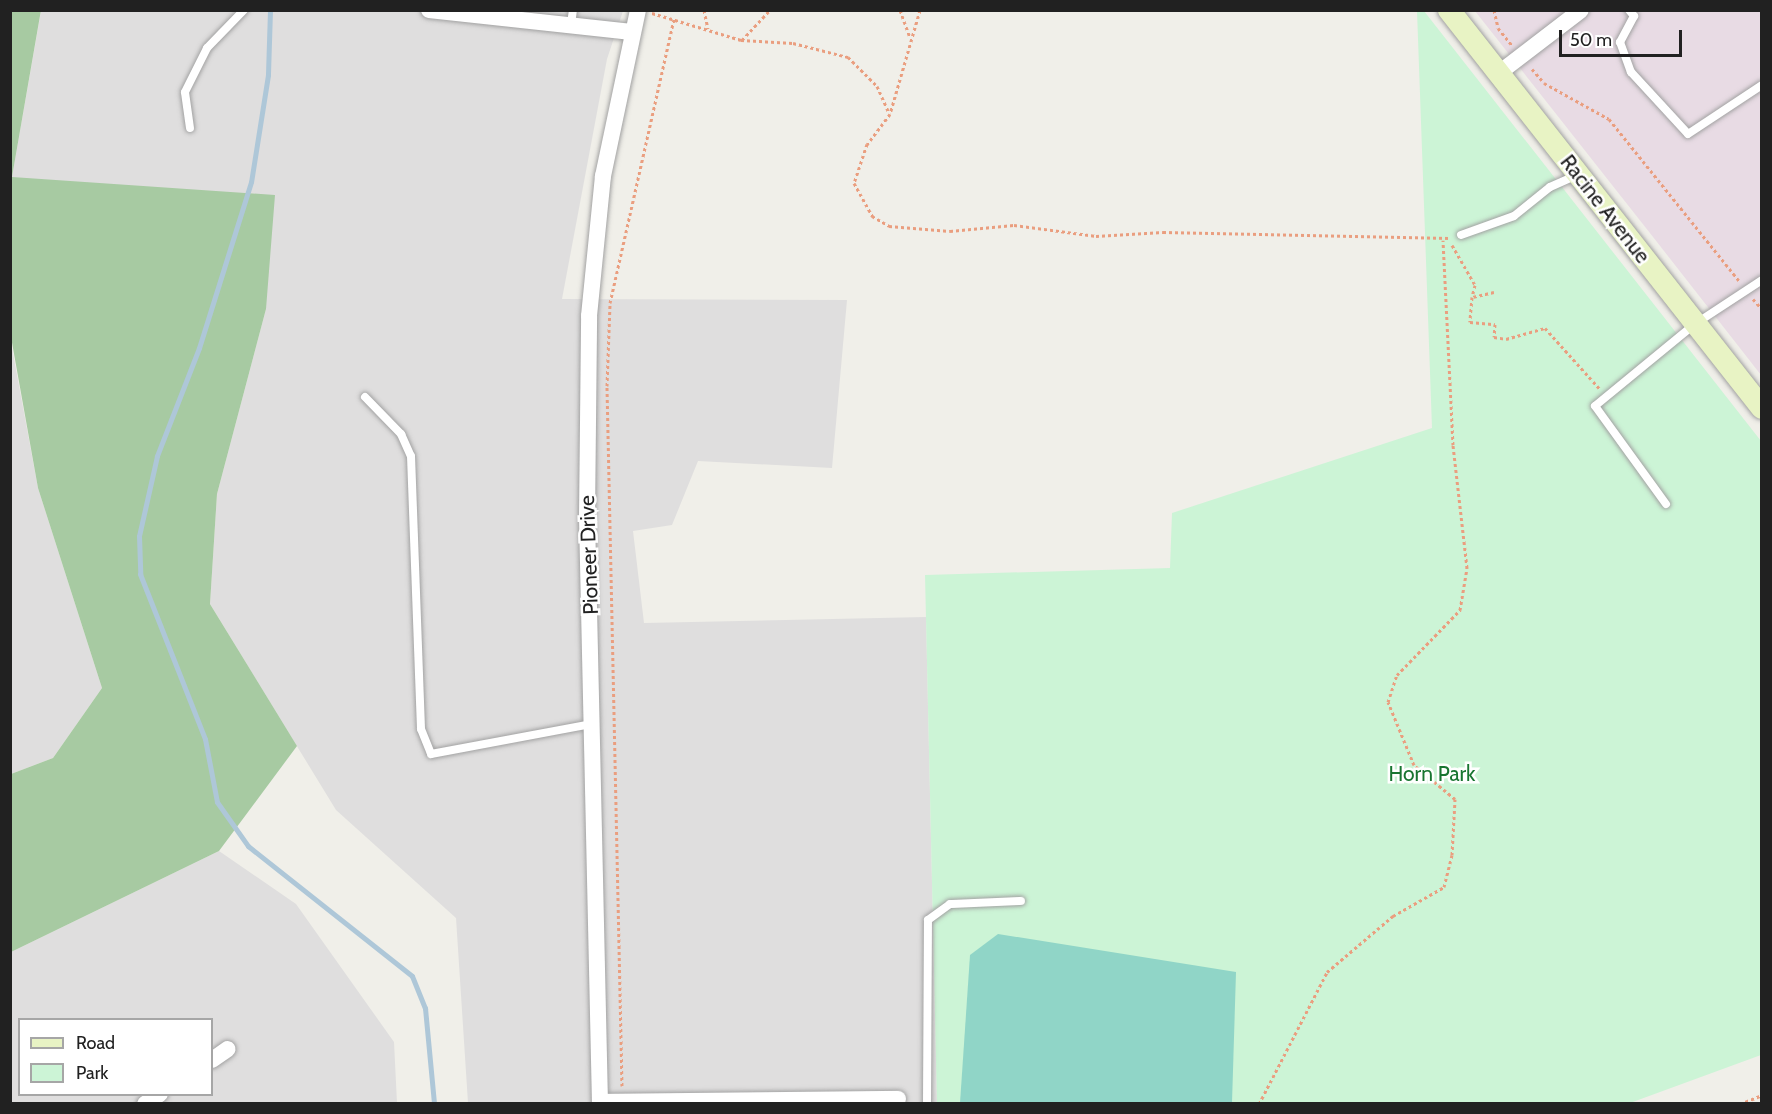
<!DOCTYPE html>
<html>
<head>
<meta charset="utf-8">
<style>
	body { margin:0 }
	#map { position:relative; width:1772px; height:1114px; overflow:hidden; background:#f0efe9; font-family:Cabin,sans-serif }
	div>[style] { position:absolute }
	.residential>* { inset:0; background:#dfdede }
	.industrial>* { inset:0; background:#e8dbe4 }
	.forest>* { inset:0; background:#a7caa2 }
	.park>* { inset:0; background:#ccf4d6 }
	.pitch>* { inset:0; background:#90d5c7 }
	.stream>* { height:5px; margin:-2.5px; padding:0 2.5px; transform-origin:2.5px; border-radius:2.5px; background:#aec7d8 }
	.path>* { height:3px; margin-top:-1.5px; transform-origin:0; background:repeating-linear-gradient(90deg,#ea9e7f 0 3px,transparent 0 6px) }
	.roads { filter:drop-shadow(0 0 2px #a2a2a2) drop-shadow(0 0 2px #a2a2a2) }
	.service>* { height:8px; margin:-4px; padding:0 4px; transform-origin:4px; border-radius:4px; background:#fff }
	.minor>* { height:16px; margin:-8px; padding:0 8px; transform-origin:8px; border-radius:8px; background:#fff }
	.secondary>* { height:22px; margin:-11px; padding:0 11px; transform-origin:11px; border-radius:11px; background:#e8f3c4 }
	span { translate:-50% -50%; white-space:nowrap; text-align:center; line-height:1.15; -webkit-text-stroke:5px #fff; paint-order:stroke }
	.street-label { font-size:21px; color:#212121 }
	.park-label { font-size:21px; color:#197531 }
	.frame { position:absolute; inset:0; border:12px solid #212121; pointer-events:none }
	.legend { position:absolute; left:18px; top:1018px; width:195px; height:78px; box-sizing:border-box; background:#fff; border:2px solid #a6a6a6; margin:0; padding:8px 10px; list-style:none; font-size:18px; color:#212121 }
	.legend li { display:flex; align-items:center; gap:12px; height:30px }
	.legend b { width:30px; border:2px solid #a6a6a6 }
	.scale { position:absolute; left:1559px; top:30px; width:123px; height:27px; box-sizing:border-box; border:3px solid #212121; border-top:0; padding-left:8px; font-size:18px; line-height:21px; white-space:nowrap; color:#212121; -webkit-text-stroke:4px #fff; paint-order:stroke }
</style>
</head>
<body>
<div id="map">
	<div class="residential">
		<i style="clip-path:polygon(41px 11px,623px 11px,607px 59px,562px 299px,847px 300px,832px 468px,698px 461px,672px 525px,633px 531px,644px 623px,926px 617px,937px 1103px,468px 1103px,456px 918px,336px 810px,210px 604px,217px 494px,266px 309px,12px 177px)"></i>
		<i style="clip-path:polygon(10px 337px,38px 488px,102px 688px,53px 758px,11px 774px)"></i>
		<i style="clip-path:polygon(evenodd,219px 851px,296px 904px,394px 1042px,397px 1103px,11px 1104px,11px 952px,219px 851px,20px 1020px,212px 1020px,212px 1094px,20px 1094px,20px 1020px)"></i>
	</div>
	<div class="industrial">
		<i style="clip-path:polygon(1475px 11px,1761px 11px,1761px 375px,1657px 242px)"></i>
	</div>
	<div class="forest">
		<i style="clip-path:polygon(41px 10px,12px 177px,275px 195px,266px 309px,217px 494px,210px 604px,297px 746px,219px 851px,11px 952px,11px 774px,53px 758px,102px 688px,38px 488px,11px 337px,11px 11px)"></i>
	</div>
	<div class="park">
		<i style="clip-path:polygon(1417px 11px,1424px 11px,1761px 441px,1761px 1055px,1630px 1103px,937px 1103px,925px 575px,1170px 568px,1172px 513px,1432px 428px)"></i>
	</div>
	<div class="pitch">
		<i style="clip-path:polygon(998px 934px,1236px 972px,1232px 1103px,960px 1103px,970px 955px)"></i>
	</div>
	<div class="stream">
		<i style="left:270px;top:10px;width:65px;rotate:91.8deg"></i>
		<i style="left:268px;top:75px;width:108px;rotate:99deg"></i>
		<i style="left:251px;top:182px;width:174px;rotate:107.4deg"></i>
		<i style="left:199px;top:348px;width:116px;rotate:111.3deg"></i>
		<i style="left:157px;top:456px;width:82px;rotate:102.7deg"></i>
		<i style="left:139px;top:536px;width:38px;rotate:88deg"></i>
		<i style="left:140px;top:574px;width:177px;rotate:68.5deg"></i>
		<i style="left:205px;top:739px;width:64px;rotate:79.2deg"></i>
		<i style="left:217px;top:802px;width:54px;rotate:54.8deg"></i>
		<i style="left:248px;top:846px;width:209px;rotate:38.4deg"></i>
		<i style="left:412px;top:976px;width:35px;rotate:68deg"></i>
		<i style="left:425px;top:1008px;width:96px;rotate:84.6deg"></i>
	</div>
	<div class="path">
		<i style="left:704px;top:10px;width:19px;rotate:78deg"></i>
		<i style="left:900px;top:10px;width:29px;rotate:70deg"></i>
		<i style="left:920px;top:10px;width:108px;rotate:106.1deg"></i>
		<i style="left:890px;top:114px;width:38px;rotate:127deg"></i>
		<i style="left:867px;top:144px;width:41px;rotate:108.4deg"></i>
		<i style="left:854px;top:183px;width:38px;rotate:61deg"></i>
		<i style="left:872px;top:216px;width:20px;rotate:30deg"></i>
		<i style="left:889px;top:226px;width:61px;rotate:4.7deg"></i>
		<i style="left:950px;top:231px;width:64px;rotate:-5.4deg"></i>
		<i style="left:1014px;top:225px;width:83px;rotate:7.6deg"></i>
		<i style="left:1096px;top:236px;width:67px;rotate:-3.4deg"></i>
		<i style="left:1163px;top:232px;width:287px;rotate:1.2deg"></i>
		<i style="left:1494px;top:10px;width:18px;rotate:77deg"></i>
		<i style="left:1498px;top:28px;width:22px;rotate:51deg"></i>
		<i style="left:652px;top:13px;width:93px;rotate:16.9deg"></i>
		<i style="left:741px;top:40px;width:52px;rotate:3.3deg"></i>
		<i style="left:793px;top:43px;width:57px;rotate:14.3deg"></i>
		<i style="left:848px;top:57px;width:41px;rotate:45deg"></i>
		<i style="left:877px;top:86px;width:30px;rotate:66deg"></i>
		<i style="left:742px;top:40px;width:41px;rotate:-47deg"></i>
		<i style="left:1532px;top:69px;width:18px;rotate:49deg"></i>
		<i style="left:1544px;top:83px;width:74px;rotate:29deg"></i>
		<i style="left:1609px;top:119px;width:209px;rotate:51.2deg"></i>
		<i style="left:1452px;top:245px;width:46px;rotate:60.1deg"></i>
		<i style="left:1475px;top:285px;width:12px;rotate:104deg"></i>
		<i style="left:1494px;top:292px;width:23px;rotate:167deg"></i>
		<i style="left:1472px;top:297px;width:25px;rotate:95deg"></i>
		<i style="left:1470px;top:322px;width:25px;rotate:5deg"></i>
		<i style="left:1495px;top:324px;width:13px;rotate:94deg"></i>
		<i style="left:1494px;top:337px;width:12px;rotate:9deg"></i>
		<i style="left:1506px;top:339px;width:41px;rotate:-15.8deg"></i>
		<i style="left:1545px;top:328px;width:81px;rotate:48deg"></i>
		<i style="left:1753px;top:299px;width:13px;rotate:48deg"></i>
		<i style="left:622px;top:1086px;width:700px;rotate:-91.23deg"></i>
		<i style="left:607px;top:386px;width:83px;rotate:-87.9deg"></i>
		<i style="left:610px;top:303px;width:292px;rotate:-77.3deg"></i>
		<i style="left:1259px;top:1104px;width:148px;rotate:-62.7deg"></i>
		<i style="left:1327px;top:972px;width:87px;rotate:-40.3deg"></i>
		<i style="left:1393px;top:916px;width:59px;rotate:-29.6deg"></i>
		<i style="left:1444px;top:887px;width:33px;rotate:-76deg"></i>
		<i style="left:1452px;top:855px;width:56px;rotate:-86.9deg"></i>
		<i style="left:1455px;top:799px;width:53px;rotate:-140.3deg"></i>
		<i style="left:1414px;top:765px;width:68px;rotate:-112.4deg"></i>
		<i style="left:1388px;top:702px;width:28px;rotate:-72deg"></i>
		<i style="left:1397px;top:675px;width:91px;rotate:-45.9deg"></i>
		<i style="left:1460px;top:610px;width:43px;rotate:-80.5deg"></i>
		<i style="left:1467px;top:568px;width:124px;rotate:-96.5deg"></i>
		<i style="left:1453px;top:445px;width:205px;rotate:-92.8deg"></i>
		<i style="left:1740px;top:1104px;width:24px;rotate:-22deg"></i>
	</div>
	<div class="roads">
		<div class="service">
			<i style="left:1629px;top:10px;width:8px;rotate:50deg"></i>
			<i style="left:1634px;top:16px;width:30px;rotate:118deg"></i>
			<i style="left:1620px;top:42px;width:32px;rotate:70deg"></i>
			<i style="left:1631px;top:72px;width:84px;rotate:47.4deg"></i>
			<i style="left:1688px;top:134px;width:89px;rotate:-33.5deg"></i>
			<i style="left:571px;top:24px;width:14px;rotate:-82deg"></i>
			<i style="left:190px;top:128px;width:36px;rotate:-98deg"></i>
			<i style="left:185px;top:92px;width:49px;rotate:-63.4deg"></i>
			<i style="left:207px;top:48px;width:53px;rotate:-45.8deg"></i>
			<i style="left:1461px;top:235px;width:56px;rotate:-19.7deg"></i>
			<i style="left:1514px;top:216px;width:46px;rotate:-38.9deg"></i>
			<i style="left:1550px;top:187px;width:30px;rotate:-24deg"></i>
			<i style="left:365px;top:397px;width:52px;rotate:45.8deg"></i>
			<i style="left:401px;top:434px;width:24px;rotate:66deg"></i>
			<i style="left:411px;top:456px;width:273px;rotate:87.9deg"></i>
			<i style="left:421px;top:729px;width:27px;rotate:68deg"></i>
			<i style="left:431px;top:754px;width:164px;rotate:-10.6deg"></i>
			<i style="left:1666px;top:504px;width:121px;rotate:-125.9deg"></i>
			<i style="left:1595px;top:406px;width:129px;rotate:-39.4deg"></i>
			<i style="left:1695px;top:324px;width:80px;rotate:-33.3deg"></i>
			<i style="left:927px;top:1104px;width:184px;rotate:-89.7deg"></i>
			<i style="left:928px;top:920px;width:27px;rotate:-36deg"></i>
			<i style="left:950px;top:904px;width:71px;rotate:-2.4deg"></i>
		</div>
		<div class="minor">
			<i style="left:429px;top:10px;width:204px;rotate:6.2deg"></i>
			<i style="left:1499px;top:73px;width:103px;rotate:-37.5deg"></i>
			<i style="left:212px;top:1060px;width:19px;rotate:-35deg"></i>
			<i style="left:600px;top:1102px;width:298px;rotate:-0.6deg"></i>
			<i style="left:145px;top:1104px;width:18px;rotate:-34deg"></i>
			<i style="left:600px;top:1104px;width:586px;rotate:-91.27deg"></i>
			<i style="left:587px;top:518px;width:202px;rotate:-89.4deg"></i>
			<i style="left:589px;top:316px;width:141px;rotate:-84.3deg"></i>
			<i style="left:603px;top:176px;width:170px;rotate:-78.1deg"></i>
		</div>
		<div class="secondary">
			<i style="left:1449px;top:10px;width:506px;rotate:51.82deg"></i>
		</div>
	</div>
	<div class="street-label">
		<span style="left:1605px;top:209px;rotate:52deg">Racine Avenue</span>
		<span style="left:589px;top:555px;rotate:-92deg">Pioneer Drive</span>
	</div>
	<div class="park-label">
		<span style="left:1432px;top:774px">Horn Park</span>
	</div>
	<div class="frame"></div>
	<ul class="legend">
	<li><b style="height:8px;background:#e8f3c4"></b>Road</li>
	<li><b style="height:16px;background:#ccf4d6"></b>Park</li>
	</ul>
	<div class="scale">50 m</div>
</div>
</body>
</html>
